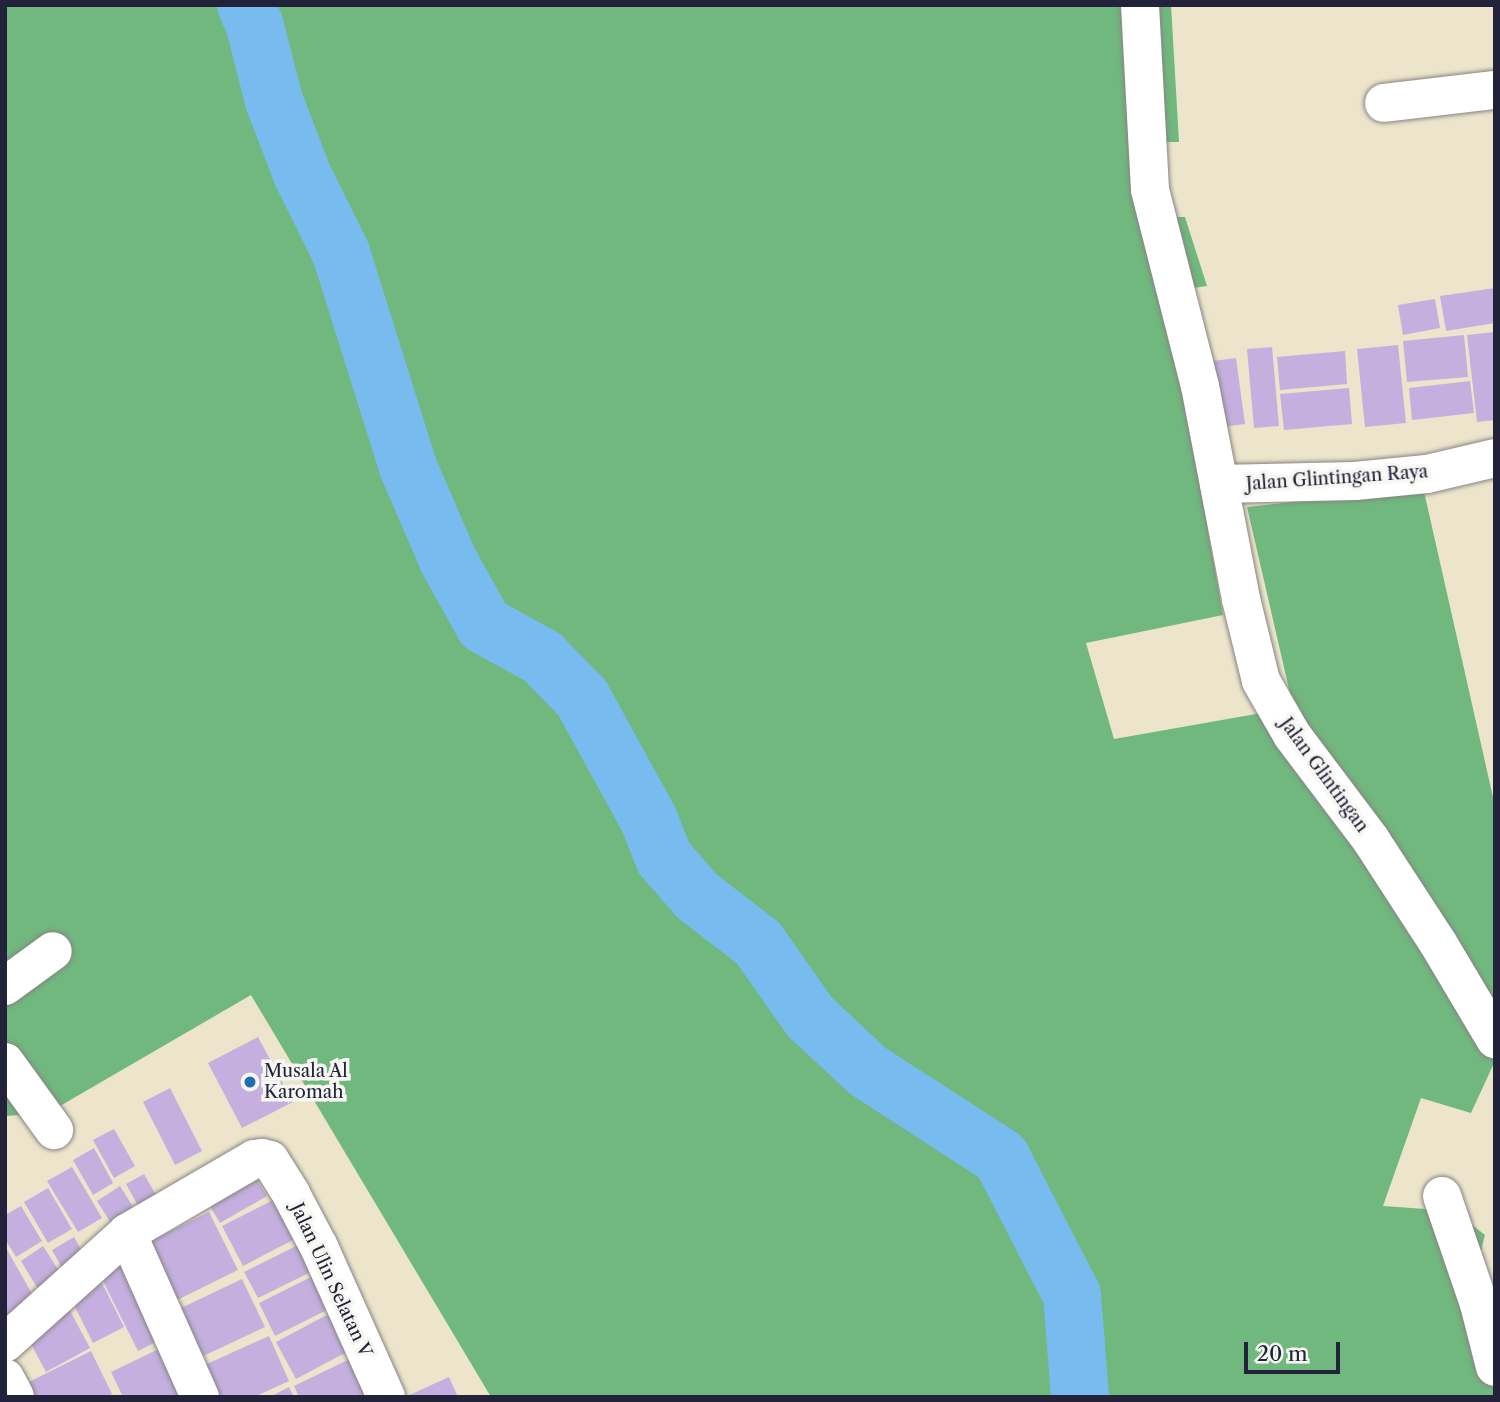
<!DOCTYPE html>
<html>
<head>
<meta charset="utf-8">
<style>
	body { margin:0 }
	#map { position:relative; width:1500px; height:1402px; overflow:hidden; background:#ede5cb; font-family:"Libre Caslon Text",serif }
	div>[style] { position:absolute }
	.forest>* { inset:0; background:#70b87e }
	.river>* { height:58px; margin:-29px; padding:0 29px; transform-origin:29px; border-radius:29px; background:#78bbee }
	.building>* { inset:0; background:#c4afdf }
	.roads { filter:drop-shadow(0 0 2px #888483) drop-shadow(0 0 2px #888483) }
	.minor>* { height:38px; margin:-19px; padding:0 19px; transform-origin:19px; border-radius:19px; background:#fff }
	.dots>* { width:19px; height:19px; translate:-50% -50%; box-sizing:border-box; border:4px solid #f6f6f2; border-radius:50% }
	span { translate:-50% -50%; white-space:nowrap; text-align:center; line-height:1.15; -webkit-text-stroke:7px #f6f6f2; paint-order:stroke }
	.street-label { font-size:18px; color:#22223b }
	.poi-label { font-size:18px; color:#22223b }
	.left { translate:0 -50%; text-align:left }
	.frame { position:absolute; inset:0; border:7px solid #22223b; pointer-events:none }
	.scale { position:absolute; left:1244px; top:1342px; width:96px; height:32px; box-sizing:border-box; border:4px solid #22223b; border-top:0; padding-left:9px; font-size:21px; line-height:24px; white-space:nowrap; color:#22223b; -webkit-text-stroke:5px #f6f6f2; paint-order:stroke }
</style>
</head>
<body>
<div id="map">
	<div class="forest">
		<i style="clip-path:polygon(5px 5px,1171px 5px,1179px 142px,1135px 142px,1142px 217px,1185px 217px,1207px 286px,1166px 292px,1223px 615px,1086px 643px,1114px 739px,1256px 714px,1292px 702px,1247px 507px,1423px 487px,1495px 806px,1495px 1061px,1471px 1113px,1421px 1098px,1383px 1206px,1454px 1211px,1485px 1235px,1463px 1318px,1495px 1334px,1495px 1397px,491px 1397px,251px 995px,48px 1113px,5px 1116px)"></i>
	</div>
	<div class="river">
		<i style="left:246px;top:5px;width:23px;rotate:67deg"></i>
		<i style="left:255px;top:26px;width:77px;rotate:75.8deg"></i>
		<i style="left:274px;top:101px;width:80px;rotate:68.9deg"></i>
		<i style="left:303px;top:176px;width:86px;rotate:63.7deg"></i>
		<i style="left:341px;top:253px;width:224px;rotate:72.6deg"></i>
		<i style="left:408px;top:467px;width:101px;rotate:66.7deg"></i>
		<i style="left:448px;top:560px;width:74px;rotate:61deg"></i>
		<i style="left:484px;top:625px;width:66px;rotate:28.9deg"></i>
		<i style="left:542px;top:657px;width:57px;rotate:45.7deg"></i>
		<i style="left:582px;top:698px;width:139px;rotate:61.2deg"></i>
		<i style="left:649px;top:820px;width:41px;rotate:68.5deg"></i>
		<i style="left:664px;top:858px;width:50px;rotate:49deg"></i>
		<i style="left:697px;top:896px;width:77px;rotate:37.6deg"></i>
		<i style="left:758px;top:943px;width:90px;rotate:54.9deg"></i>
		<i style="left:810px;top:1017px;width:79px;rotate:43deg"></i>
		<i style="left:868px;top:1071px;width:158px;rotate:32.9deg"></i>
		<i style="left:1001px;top:1157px;width:155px;rotate:62.8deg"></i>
		<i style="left:1072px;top:1295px;width:102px;rotate:85.5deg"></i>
	</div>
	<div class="building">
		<i style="clip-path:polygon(1495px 288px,1495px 323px,1446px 331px,1440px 296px)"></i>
		<i style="clip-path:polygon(1435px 299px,1440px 328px,1403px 335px,1398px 305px)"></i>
		<i style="clip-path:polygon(1495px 332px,1495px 420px,1477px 422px,1467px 335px)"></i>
		<i style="clip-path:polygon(1464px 335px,1468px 377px,1407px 382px,1403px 341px)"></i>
		<i style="clip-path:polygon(1398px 345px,1406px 423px,1365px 427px,1357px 349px)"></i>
		<i style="clip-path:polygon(1272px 347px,1279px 426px,1254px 428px,1247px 349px)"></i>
		<i style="clip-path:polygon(1345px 351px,1347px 384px,1280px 390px,1277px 357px)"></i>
		<i style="clip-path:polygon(1236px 358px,1245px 424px,1214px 428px,1205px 362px)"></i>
		<i style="clip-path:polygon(1470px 381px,1474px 413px,1412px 420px,1409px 388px)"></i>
		<i style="clip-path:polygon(1349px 388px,1352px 424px,1284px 430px,1280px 394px)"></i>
		<i style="clip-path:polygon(258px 1037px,293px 1102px,242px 1128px,208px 1063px)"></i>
		<i style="clip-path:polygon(170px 1088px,202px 1151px,175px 1165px,143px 1102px)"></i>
		<i style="clip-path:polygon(114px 1129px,135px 1166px,114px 1178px,93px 1140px)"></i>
		<i style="clip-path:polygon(94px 1148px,113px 1183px,93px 1195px,73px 1160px)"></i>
		<i style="clip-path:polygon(72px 1167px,102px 1218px,78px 1232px,47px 1181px)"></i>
		<i style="clip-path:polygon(250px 1169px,267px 1196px,220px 1223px,204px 1196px)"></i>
		<i style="clip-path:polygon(144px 1174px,160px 1202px,142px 1213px,126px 1184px)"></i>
		<i style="clip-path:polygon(120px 1186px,137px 1213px,114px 1228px,97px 1201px)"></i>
		<i style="clip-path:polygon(48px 1188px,72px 1229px,48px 1243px,24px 1202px)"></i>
		<i style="clip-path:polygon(285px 1194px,306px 1233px,243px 1266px,222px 1226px)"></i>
		<i style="clip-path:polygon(21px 1206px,42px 1241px,16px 1257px,5px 1239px,5px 1215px)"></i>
		<i style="clip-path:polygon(209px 1212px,238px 1270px,173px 1302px,144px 1244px)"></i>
		<i style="clip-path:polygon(74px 1237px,87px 1260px,65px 1273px,52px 1250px)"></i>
		<i style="clip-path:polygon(308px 1240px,321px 1267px,258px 1298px,244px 1272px)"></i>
		<i style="clip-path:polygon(5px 1246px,36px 1301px,5px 1318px)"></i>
		<i style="clip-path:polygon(43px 1246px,61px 1274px,38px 1289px,21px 1261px)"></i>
		<i style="clip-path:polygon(123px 1249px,166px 1337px,138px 1351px,95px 1265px)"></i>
		<i style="clip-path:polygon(323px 1271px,339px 1304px,275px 1336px,259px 1303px)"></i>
		<i style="clip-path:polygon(98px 1275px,124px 1327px,93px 1343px,67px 1291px)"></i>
		<i style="clip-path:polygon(242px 1279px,265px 1327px,199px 1358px,177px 1310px)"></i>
		<i style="clip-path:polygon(67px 1305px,90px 1348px,46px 1372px,23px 1329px)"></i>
		<i style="clip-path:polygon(338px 1309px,358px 1346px,296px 1379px,276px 1342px)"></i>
		<i style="clip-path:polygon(269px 1336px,289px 1381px,254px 1397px,211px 1397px,198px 1368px)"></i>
		<i style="clip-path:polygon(169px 1344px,190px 1390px,175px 1397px,123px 1397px,111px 1372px)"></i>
		<i style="clip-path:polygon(91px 1351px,112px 1394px,107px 1397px,21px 1397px,17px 1388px)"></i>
		<i style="clip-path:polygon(358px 1355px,379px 1397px,299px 1397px,294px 1386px)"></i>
		<i style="clip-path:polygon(449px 1377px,458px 1397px,405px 1397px)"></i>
		<i style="clip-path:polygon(289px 1387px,294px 1397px,270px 1397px)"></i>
	</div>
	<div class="roads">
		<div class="minor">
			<i style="left:1140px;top:5px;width:185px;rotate:86.9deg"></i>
			<i style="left:1150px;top:190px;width:202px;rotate:75.7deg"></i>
			<i style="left:1200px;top:386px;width:217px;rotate:79.1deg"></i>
			<i style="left:1241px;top:599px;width:84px;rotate:76.3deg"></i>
			<i style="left:1261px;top:681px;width:62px;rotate:60.1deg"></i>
			<i style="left:1292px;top:735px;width:131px;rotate:53deg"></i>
			<i style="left:1371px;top:840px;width:123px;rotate:57deg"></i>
			<i style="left:1438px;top:943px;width:112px;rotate:59.3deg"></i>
			<i style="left:1384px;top:103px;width:112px;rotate:-6.7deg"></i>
			<i style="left:1219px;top:484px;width:136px;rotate:-1.3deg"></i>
			<i style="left:1355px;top:481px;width:72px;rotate:-5.6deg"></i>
			<i style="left:1427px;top:474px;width:70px;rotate:-13.2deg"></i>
			<i style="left:5px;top:986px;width:59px;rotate:-36.1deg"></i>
			<i style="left:5px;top:1062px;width:84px;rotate:54.2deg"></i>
			<i style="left:1442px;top:1196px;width:114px;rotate:71.1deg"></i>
			<i style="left:1479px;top:1304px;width:65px;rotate:75.7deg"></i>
			<i style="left:127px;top:1233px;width:180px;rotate:66deg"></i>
			<i style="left:5px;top:1343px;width:164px;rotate:-42deg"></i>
			<i style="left:127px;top:1233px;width:147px;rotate:-30.2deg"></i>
			<i style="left:254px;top:1159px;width:8px;rotate:-7deg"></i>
			<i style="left:262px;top:1158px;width:8px;rotate:14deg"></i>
			<i style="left:270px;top:1160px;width:40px;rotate:58deg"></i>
			<i style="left:291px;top:1194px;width:60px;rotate:62.2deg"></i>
			<i style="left:319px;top:1247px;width:164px;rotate:65.9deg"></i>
			<i style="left:5px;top:1378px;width:21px;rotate:62deg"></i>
		</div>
	</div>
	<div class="dots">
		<i style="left:250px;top:1082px;background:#1f6fb2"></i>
	</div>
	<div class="street-label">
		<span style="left:1337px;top:478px;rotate:-4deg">Jalan Glintingan Raya</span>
		<span style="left:1324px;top:775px;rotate:54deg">Jalan Glintingan</span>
		<span style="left:331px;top:1280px;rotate:65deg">Jalan Ulin Selatan V</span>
	</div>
	<div class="poi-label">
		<span class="left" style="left:264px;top:1082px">Musala Al<br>Karomah</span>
	</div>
	<div class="frame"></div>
	<div class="scale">20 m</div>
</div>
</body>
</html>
